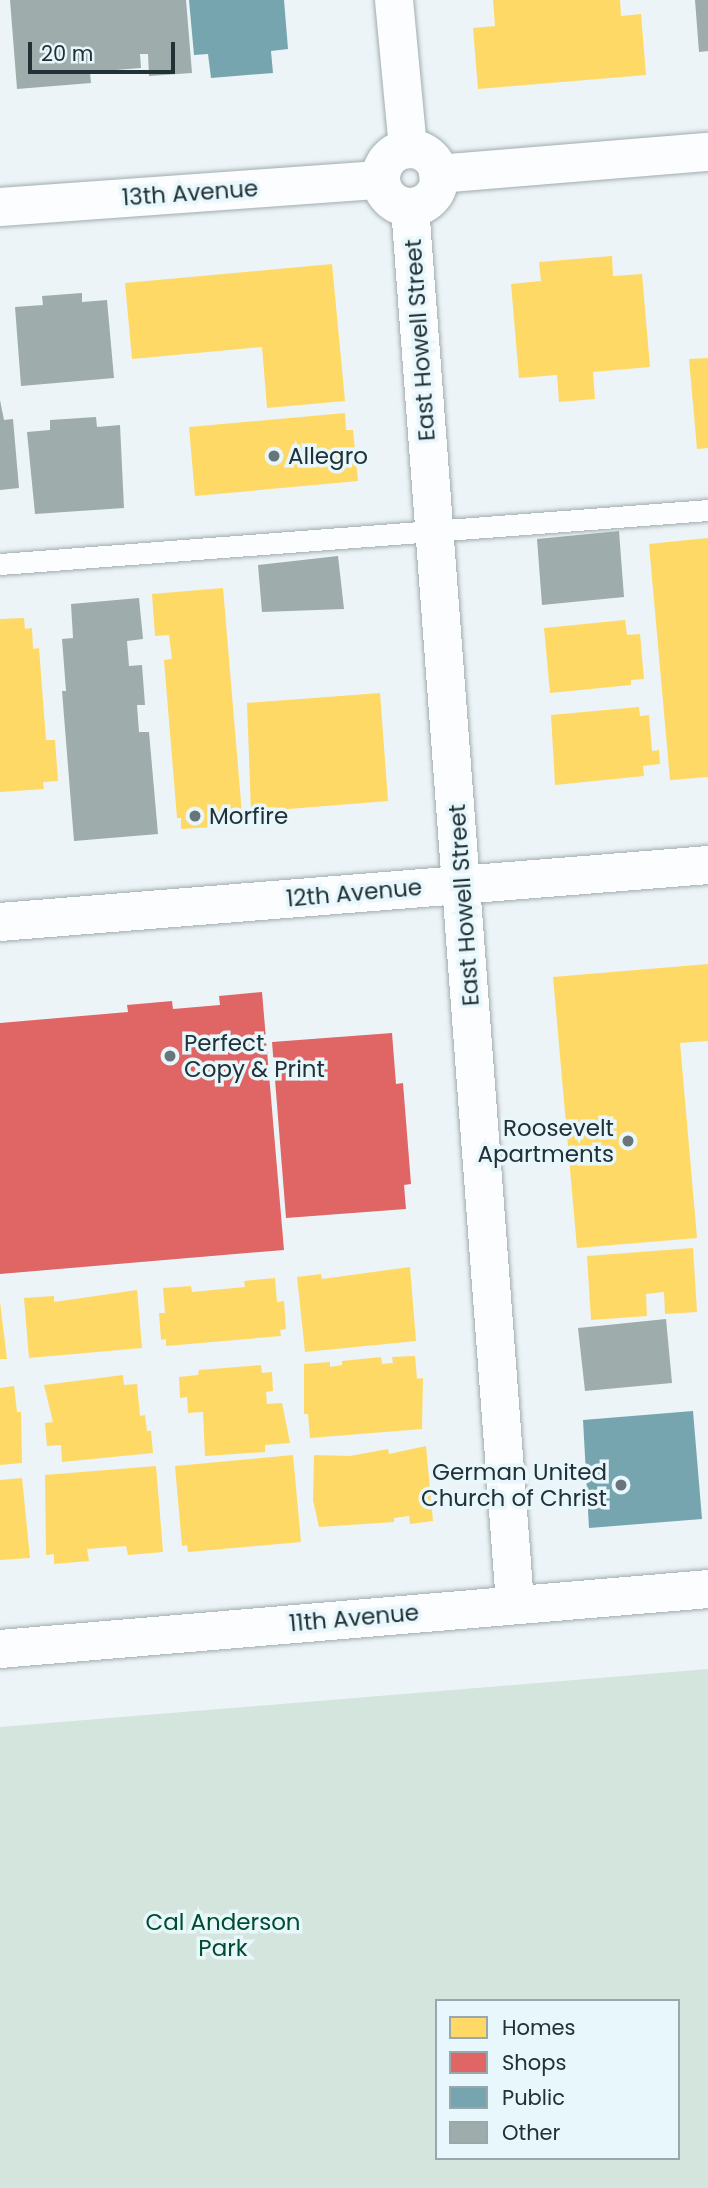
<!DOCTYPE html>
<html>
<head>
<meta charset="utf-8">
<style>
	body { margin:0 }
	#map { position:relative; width:708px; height:2188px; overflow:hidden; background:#ecf4f7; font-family:Poppins,sans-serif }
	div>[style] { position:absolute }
	.green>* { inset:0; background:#d3e5dd }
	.homes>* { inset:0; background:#ffd966 }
	.shops>* { inset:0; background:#e06666 }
	.public>* { inset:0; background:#76a5af }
	.building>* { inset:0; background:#9eacac }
	.roads { filter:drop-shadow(0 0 2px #a1acaf) drop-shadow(0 0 2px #a1acaf) }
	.lane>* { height:21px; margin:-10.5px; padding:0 10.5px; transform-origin:10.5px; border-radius:10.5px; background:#fcfdfe }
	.street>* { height:38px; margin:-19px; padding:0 19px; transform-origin:19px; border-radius:19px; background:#fcfdfe }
	.street>.ring { margin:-19px; padding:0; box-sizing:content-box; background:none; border:38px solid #fcfdfe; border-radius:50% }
	.secondary>* { height:38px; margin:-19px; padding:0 19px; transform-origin:19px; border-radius:19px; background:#fcfdfe }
	.dots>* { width:19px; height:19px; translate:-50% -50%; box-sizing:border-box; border:4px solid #e7f7fc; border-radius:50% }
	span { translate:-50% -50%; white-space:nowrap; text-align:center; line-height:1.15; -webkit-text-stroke:7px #e7f7fc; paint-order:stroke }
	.street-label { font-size:23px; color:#213136 }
	.poi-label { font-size:23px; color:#213136 }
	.left { translate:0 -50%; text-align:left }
	.right { translate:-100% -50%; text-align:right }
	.park-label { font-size:23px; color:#004d2e }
	.legend { position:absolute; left:435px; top:1999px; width:245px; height:161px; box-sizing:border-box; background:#e7f7fc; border:2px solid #98a8ad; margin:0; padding:9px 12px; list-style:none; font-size:21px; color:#213136 }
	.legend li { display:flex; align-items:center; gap:14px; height:35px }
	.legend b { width:35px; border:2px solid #98a8ad }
	.scale { position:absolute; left:28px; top:42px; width:147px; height:32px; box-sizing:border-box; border:4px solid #213136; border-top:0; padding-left:9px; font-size:21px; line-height:24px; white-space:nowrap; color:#213136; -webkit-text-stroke:5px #e7f7fc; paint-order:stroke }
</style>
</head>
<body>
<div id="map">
	<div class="green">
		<i style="clip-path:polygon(evenodd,708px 1669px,708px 2188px,0 2188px,0 1727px,708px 1669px,437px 2001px,678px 2001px,678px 2158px,437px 2158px,437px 2001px)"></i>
	</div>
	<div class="homes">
		<i style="clip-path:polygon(493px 0,620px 0,621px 16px,641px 14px,646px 75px,478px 89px,473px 28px,495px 26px)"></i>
		<i style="clip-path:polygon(612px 256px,613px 276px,642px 274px,650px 367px,593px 372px,595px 399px,559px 402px,557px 375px,519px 378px,511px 284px,541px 281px,539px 262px)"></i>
		<i style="clip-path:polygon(332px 264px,345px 401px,267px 408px,262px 347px,132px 359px,125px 283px)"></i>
		<i style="clip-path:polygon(708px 358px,708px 448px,697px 449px,689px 359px)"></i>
		<i style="clip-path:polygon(345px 413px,346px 430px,353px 430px,358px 481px,195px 496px,189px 427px)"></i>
		<i style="clip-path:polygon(708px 538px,708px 777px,670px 780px,649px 544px)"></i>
		<i style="clip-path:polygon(223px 588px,242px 814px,211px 816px,212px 827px,181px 829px,181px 818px,177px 818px,164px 660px,172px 659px,169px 635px,155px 636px,152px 594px)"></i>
		<i style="clip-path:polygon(24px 618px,25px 629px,32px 628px,33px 649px,39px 648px,46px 740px,55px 740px,58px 781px,43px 782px,44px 789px,0 792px,0 619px)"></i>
		<i style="clip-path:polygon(625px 620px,627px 635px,640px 634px,644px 679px,631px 680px,631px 685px,550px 693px,544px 628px)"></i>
		<i style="clip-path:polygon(380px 693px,388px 801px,251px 812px,247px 703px)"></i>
		<i style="clip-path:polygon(639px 707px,640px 716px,649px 715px,652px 751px,659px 750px,660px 764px,643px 766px,644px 776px,555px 785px,551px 715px)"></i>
		<i style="clip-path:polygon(708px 964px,708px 1041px,680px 1043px,697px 1238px,577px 1248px,553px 977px)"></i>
		<i style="clip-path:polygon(693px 1248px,697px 1312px,665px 1314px,664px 1292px,646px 1294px,647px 1316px,591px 1320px,587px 1256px)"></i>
		<i style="clip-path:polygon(410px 1267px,416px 1341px,305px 1352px,297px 1277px,321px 1274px,322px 1279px)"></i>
		<i style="clip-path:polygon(275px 1278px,277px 1302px,284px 1301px,286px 1329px,280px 1330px,281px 1336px,166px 1346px,166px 1339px,161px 1340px,159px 1313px,165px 1313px,163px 1288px,191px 1286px,192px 1292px,245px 1287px,244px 1281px)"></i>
		<i style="clip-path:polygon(137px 1290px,142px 1348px,29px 1358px,24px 1298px,54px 1296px,54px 1302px)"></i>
		<i style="clip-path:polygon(0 1302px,7px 1359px,0 1359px)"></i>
		<i style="clip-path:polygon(415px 1356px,417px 1379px,423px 1378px,422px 1429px,310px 1438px,308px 1414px,304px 1414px,304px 1364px,330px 1362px,330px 1367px,342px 1365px,342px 1361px,381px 1357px,382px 1364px,393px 1363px,392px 1357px)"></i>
		<i style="clip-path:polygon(261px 1365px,262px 1373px,272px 1372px,273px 1391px,266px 1392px,267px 1404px,282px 1403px,290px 1443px,265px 1445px,265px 1452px,205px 1456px,203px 1412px,188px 1413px,187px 1397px,180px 1398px,179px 1377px,198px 1375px,199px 1370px)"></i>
		<i style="clip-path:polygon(123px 1375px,124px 1385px,137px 1384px,140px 1416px,145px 1415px,147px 1431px,151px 1431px,153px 1453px,62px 1462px,61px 1445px,47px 1446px,45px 1423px,53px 1422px,44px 1385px)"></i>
		<i style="clip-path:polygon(14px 1386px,17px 1412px,21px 1412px,22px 1463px,0 1465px,0 1388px)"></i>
		<i style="clip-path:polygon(426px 1446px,433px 1521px,410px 1524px,409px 1516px,394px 1518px,394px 1522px,319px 1527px,313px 1500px,314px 1455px,350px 1456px,388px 1449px,389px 1454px)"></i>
		<i style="clip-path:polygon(293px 1455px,301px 1542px,188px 1552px,187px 1545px,182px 1546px,175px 1466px)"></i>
		<i style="clip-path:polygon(156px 1466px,163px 1552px,128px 1555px,126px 1546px,87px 1549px,89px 1561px,54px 1564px,54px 1554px,46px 1555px,45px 1475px)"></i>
		<i style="clip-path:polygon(22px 1478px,30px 1558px,0 1560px,0 1480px)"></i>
	</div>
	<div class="shops">
		<i style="clip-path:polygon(262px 992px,284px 1250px,0 1274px,0 1023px,128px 1012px,127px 1005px,172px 1001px,173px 1009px,220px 1005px,219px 996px)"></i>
		<i style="clip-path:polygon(392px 1033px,396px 1084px,403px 1083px,411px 1184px,404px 1185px,406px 1209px,286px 1218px,272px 1042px)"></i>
	</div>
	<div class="public">
		<i style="clip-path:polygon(189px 0,284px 0,288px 49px,271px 51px,273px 73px,211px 78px,208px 54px,194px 55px)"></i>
		<i style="clip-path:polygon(693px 1411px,702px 1519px,589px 1528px,583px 1420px)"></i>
	</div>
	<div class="building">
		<i style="clip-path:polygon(10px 0,186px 0,192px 73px,149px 76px,148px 54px,140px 54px,141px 68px,90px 72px,91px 83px,17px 89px)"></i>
		<i style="clip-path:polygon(695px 0,708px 0,708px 51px,699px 52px)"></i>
		<i style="clip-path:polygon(82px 293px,82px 302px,107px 300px,114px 378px,21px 386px,15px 307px,43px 305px,42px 296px)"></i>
		<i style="clip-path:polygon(0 400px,4px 420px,13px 419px,19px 488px,0 490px)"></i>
		<i style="clip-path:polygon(96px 417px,97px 427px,120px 425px,124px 508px,35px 514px,27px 432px,50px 430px,50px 420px)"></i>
		<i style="clip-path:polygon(619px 531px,624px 597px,542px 605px,537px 539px)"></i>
		<i style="clip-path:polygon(338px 556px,344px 609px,262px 612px,258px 565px)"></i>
		<i style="clip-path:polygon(139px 598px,143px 639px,127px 641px,129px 666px,142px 665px,145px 705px,137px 705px,139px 732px,149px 732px,158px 834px,74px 841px,62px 691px,66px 691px,62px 639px,73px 638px,71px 604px)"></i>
		<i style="clip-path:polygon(666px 1319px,672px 1383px,585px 1391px,578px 1328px)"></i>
	</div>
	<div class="roads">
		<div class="lane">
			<i style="left:0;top:564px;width:710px;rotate:-4.36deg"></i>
		</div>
		<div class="street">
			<i style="left:394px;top:0;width:150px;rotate:84.6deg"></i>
			<i class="ring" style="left:381px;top:149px;width:20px;height:20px"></i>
			<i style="left:438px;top:174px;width:271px;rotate:-4.7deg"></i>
			<i style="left:0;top:207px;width:382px;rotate:-4.1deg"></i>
			<i style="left:410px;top:207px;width:1401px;rotate:85.7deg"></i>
			<i style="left:0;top:1649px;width:711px;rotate:-4.84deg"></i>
		</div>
		<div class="secondary">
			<i style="left:0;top:922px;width:710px;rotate:-4.6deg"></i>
		</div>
	</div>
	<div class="dots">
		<i style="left:274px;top:456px;background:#68757a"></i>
		<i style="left:195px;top:816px;background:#68757a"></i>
		<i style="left:170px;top:1056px;background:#68757a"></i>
		<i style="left:628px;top:1141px;background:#68757a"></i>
		<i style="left:621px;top:1485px;background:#68757a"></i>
	</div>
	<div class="street-label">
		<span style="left:190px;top:193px;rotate:-4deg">13th Avenue</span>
		<span style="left:420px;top:340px;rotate:-94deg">East Howell Street</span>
		<span style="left:354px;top:893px;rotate:-5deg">12th Avenue</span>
		<span style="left:464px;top:905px;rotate:-94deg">East Howell Street</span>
		<span style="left:354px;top:1618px;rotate:-5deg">11th Avenue</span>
	</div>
	<div class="poi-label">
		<span class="left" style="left:288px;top:456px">Allegro</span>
		<span class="left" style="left:209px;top:816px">Morfire</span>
		<span class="left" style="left:184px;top:1056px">Perfect<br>Copy &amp; Print</span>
		<span class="right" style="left:614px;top:1141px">Roosevelt<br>Apartments</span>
		<span class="right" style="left:607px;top:1485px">German United<br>Church of Christ</span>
	</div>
	<div class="park-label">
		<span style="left:223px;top:1935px">Cal Anderson<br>Park</span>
	</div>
	<ul class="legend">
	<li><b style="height:19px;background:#ffd966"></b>Homes</li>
	<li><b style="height:19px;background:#e06666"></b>Shops</li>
	<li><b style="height:19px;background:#76a5af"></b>Public</li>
	<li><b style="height:19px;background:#9eacac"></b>Other</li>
	</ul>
	<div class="scale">20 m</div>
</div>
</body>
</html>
